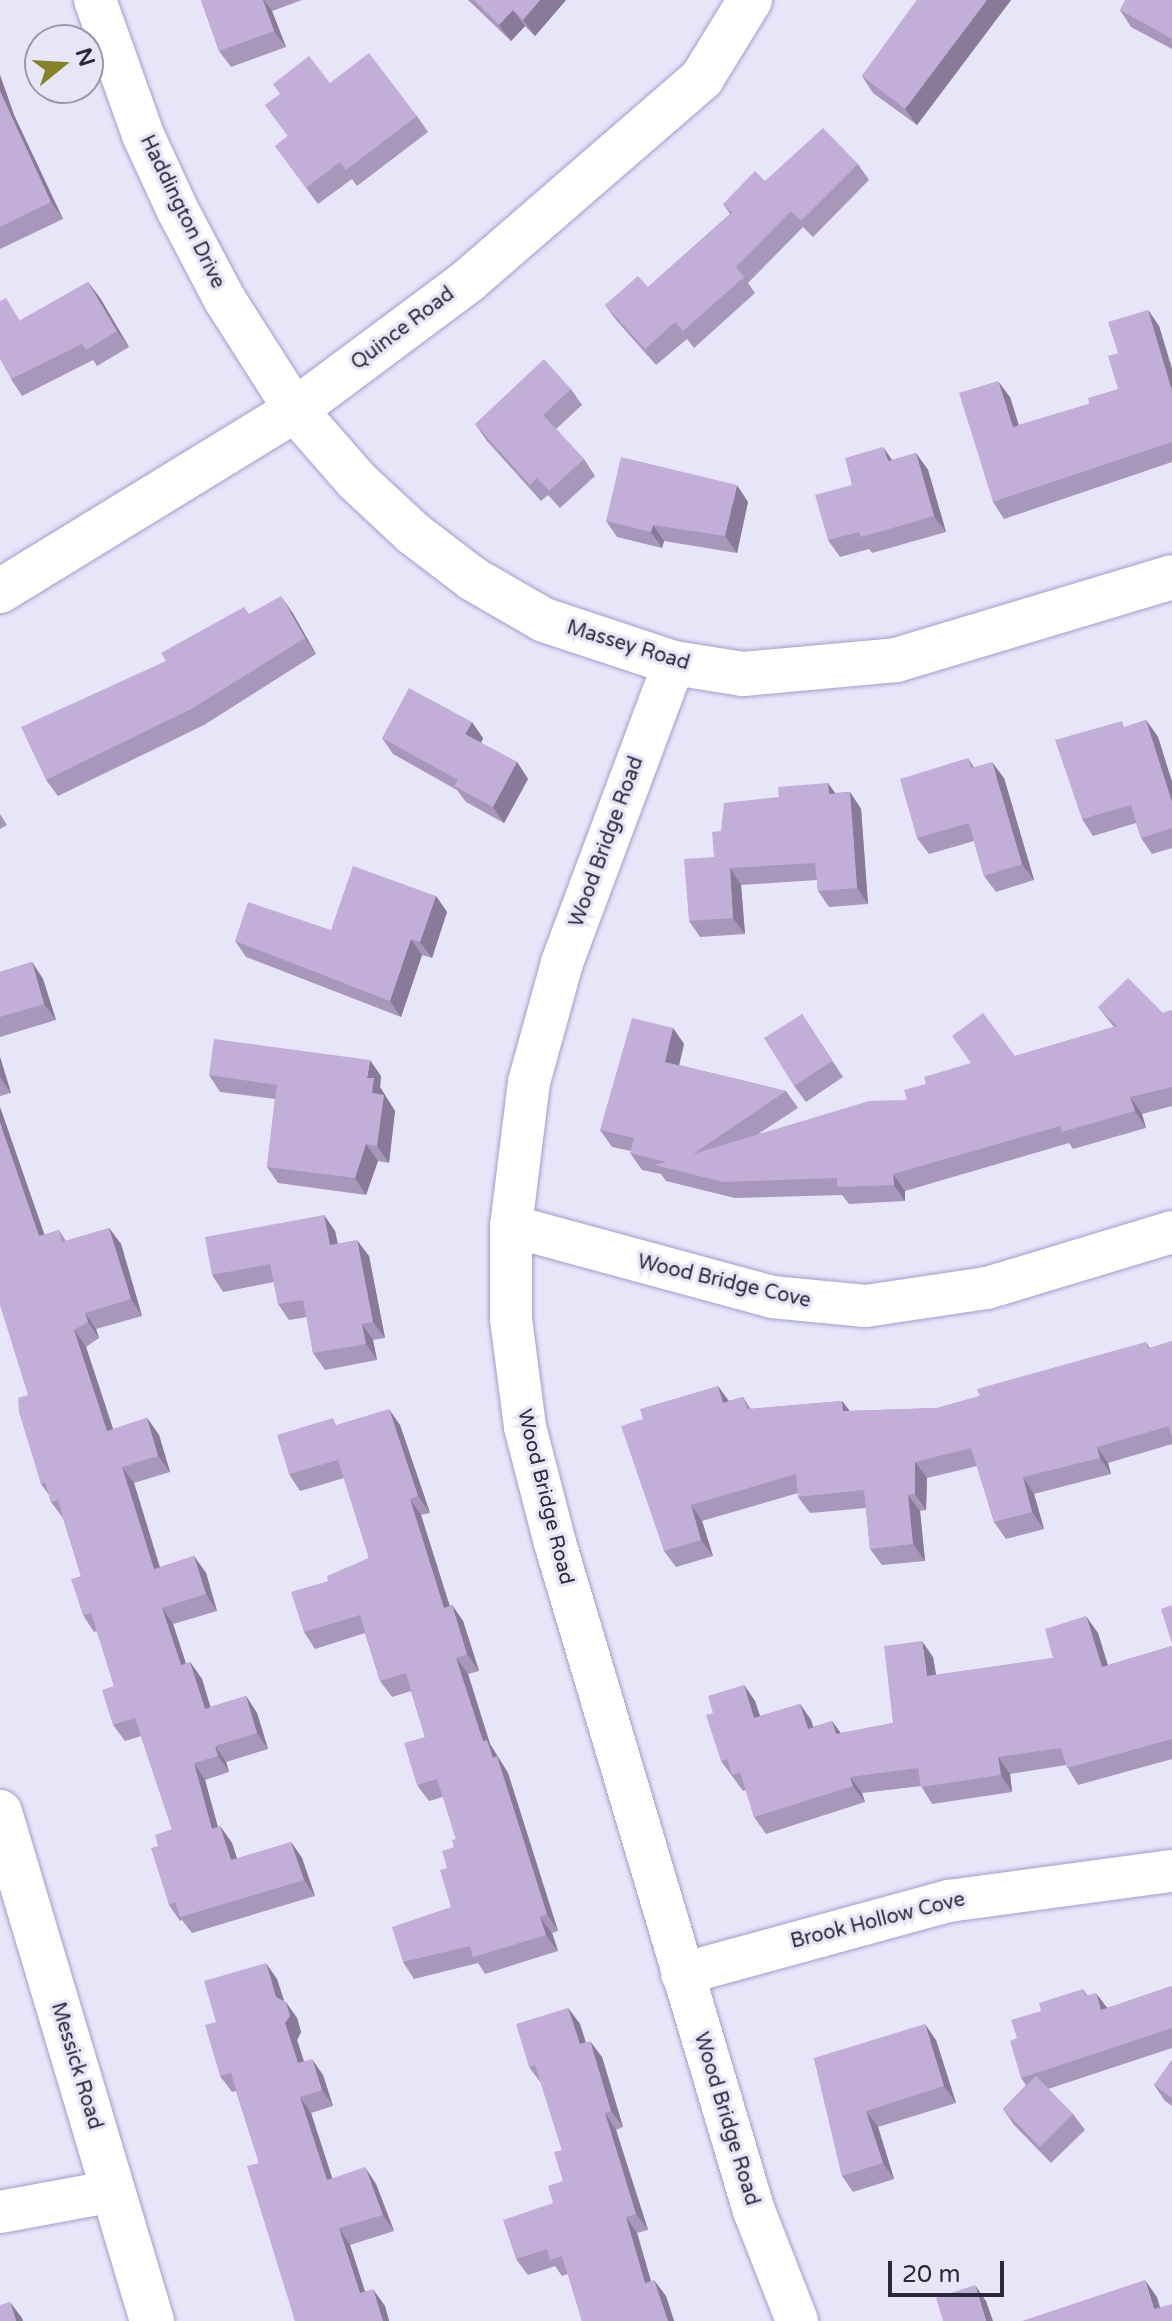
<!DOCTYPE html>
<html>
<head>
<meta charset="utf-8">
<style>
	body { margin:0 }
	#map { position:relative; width:1172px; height:2321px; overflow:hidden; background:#e7e6f9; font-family:"Varela Round",sans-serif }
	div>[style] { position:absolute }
	.roads { filter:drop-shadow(0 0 2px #a19ecc) drop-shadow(0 0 2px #a19ecc) }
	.street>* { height:42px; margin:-21px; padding:0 21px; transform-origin:21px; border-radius:21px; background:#fff }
	.secondary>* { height:44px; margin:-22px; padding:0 22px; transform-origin:22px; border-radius:22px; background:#fff }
	.wall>* { inset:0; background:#a896bb }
	.shaded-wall>* { inset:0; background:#887a98 }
	.building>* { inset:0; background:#c3aed9 }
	span { translate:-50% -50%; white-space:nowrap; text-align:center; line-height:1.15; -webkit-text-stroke:7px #e7e6f9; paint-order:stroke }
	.street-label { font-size:20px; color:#292839 }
	.north { position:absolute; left:24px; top:24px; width:80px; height:80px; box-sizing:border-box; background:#e7e6f9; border:2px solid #9b9aac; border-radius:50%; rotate:72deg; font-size:22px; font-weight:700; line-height:32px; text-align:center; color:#292839 }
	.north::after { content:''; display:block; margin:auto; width:28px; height:36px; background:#85822a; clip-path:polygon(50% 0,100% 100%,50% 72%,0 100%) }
	.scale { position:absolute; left:888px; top:2261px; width:116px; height:36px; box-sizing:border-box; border:4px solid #292839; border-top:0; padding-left:10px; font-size:24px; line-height:28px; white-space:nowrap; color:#292839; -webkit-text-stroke:6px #e7e6f9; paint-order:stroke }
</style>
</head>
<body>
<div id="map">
	<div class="roads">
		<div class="street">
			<i style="left:95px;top:0;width:143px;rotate:70.4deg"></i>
			<i style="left:143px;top:135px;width:81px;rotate:65.3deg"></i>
			<i style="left:177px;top:209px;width:103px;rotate:62.2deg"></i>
			<i style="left:225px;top:300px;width:130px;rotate:57.5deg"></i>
			<i style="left:674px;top:663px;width:320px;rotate:110.5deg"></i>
			<i style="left:562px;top:963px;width:123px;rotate:105.5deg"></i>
			<i style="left:529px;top:1082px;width:145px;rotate:97.1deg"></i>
			<i style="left:511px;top:1226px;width:93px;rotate:90deg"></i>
			<i style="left:511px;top:1319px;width:109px;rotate:82.6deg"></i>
			<i style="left:525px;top:1427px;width:120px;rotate:75.5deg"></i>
			<i style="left:555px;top:1543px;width:697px;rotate:73.41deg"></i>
			<i style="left:754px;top:2211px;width:118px;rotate:68.6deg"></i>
			<i style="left:511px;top:1226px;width:270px;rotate:15.2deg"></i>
			<i style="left:772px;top:1297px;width:94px;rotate:5.5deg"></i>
			<i style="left:866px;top:1306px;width:122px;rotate:-8.5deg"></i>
			<i style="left:987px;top:1288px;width:193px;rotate:-16.8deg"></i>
			<i style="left:682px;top:1974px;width:277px;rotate:-15.3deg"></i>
			<i style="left:949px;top:1901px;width:225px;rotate:-7.7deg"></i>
			<i style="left:0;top:2212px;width:115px;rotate:-10.5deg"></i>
		</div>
		<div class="secondary">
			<i style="left:295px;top:410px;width:93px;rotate:48.9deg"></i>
			<i style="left:356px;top:480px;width:79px;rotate:43deg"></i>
			<i style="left:414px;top:534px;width:74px;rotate:37.3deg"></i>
			<i style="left:473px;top:579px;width:82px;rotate:30deg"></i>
			<i style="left:544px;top:620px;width:137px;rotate:18.3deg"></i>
			<i style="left:674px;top:663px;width:70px;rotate:9.1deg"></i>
			<i style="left:743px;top:674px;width:154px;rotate:-5.2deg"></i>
			<i style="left:896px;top:660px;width:288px;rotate:-16.7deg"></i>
			<i style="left:0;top:591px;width:346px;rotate:-31.5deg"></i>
			<i style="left:295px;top:410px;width:216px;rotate:-36.7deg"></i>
			<i style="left:468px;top:281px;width:310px;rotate:-40.9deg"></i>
			<i style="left:702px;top:78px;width:92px;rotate:-58.4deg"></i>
			<i style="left:0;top:1812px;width:531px;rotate:73.37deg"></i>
		</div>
	</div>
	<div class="wall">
		<i style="clip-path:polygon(201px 0,302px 0,272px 11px,286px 47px,231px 67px,219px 51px)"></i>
		<i style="clip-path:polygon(468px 0,566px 0,535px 36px,525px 26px,511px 41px)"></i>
		<i style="clip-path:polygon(917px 0,1011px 0,917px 125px,873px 93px,862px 76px)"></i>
		<i style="clip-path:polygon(1172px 0,1172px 49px,1131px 27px,1120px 10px)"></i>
		<i style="clip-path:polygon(0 75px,14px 115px,63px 219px,0 249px)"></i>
		<i style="clip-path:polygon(330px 83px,417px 116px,428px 132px,357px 186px,352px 179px,318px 204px,275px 146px,288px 136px,265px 105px)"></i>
		<i style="clip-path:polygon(858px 164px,869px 180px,813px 237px,803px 227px,748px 283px,755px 293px,694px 348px,687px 339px,656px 365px,617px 321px,605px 305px,648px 287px,730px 214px,723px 204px,765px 181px)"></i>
		<i style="clip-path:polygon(88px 282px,100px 298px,129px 347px,97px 366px,93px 360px,22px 396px,11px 379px,21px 320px)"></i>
		<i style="clip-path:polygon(1148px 310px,1159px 326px,1172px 369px,1172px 462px,1004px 519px,993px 502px,1010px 397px,1019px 425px,1089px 404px,1118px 389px,1118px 353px)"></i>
		<i style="clip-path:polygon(571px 389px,582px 405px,556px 429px,584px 459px,595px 476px,560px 508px,548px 495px,541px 501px,487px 441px,475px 424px)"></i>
		<i style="clip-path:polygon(916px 453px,928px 470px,946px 532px,872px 553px,869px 549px,840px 557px,828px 540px,852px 485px,892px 460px)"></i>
		<i style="clip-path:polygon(748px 502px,737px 553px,664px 541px,662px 548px,617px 537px,606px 521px)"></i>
		<i style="clip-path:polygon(292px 612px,316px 654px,204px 725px,58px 796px,46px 780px,166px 661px,249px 614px)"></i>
		<i style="clip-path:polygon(1146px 720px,1158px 737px,1172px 782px,1172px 848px,1152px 854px,1141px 838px,1136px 823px,1093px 836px,1082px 819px,1126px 727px)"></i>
		<i style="clip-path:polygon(382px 738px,483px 738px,481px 743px,517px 762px,528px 779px,504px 823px,466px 802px,457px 790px,393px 754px)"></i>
		<i style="clip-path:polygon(968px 758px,974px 767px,1004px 778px,1034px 880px,996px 892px,984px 876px,974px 841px,929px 854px,917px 838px)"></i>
		<i style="clip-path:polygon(828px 783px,835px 793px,850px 792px,861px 809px,868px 904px,829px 907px,818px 891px,817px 880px,741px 885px,745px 934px,700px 937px,689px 921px,714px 857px,721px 831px,779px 797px)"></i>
		<i style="clip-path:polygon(0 814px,7px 825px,0 829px)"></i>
		<i style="clip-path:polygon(436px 896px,447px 912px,432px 958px,422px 955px,401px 1017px,246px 957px,235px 941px,331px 930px)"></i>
		<i style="clip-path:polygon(32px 962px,43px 979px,56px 1020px,0 1037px,0 972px)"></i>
		<i style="clip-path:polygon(1098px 1007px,1163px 1013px,1172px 1010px,1172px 1106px,1142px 1114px,1146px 1128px,1073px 1149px,1069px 1143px,905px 1191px,905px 1201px,849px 1204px,842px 1195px,735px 1198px,666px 1181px,661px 1174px,642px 1170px,630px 1153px,631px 1151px,612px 1147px,600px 1130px,673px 1028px,684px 1044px,679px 1065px,786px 1091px,798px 1108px,758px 1134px,907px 1100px,1015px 1056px,1114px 1027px)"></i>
		<i style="clip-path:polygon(802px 1014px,843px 1077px,806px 1102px,794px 1086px)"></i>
		<i style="clip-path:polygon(0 1057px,11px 1093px,0 1096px)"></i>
		<i style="clip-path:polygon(209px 1075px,381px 1076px,380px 1087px,395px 1111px,389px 1163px,378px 1161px,366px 1195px,278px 1183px,267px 1167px,275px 1099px,220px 1092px)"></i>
		<i style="clip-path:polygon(0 1107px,44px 1235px,59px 1230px,66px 1241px,109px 1228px,121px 1244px,142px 1316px,96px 1329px,99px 1338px,86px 1347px,113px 1429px,147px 1418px,159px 1435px,170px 1472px,134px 1483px,160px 1567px,194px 1556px,206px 1573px,217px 1611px,173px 1624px,186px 1664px,190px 1662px,202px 1679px,210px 1707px,246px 1696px,257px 1713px,268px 1749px,226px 1762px,229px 1772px,205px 1780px,218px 1827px,220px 1826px,232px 1843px,237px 1859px,291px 1842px,302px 1858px,315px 1896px,192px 1933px,182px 1920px,180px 1921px,169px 1905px,158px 1846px,172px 1829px,141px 1736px,125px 1741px,113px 1725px,114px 1686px,97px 1631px,94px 1632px,83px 1615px,81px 1576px,63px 1518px,51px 1502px,49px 1495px,41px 1484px,28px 1395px)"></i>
		<i style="clip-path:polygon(324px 1215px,335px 1231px,338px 1243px,369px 1256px,385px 1338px,373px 1340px,377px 1360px,325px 1370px,313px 1353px,307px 1317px,289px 1320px,278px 1304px,274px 1282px,223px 1292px,212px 1275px)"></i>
		<i style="clip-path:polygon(1172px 1341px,1172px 1444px,1108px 1463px,1111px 1474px,1034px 1494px,1044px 1529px,1006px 1539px,994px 1522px,977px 1466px,927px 1478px,926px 1510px,920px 1511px,925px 1561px,882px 1565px,870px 1549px,866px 1508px,810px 1513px,798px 1497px,798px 1493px,702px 1521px,713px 1556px,676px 1567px,664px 1551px,643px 1419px,718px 1386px,729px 1401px,743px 1397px,751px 1409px,842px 1401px,850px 1411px,937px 1408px,980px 1396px,1146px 1342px,1150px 1348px)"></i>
		<i style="clip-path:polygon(338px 1425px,400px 1425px,430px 1513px,421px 1515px,450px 1606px,452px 1605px,463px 1621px,479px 1671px,468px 1674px,490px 1744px,508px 1773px,558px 1931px,552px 1933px,558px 1951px,485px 1974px,478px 1963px,414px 1979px,403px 1962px,451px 1907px,447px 1868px,456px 1839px,443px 1797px,429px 1801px,417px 1785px,425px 1737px,411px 1691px,392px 1697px,380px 1681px,365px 1633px,315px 1649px,304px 1632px,328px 1581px,369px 1558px,344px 1478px,300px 1491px,289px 1474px)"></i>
		<i style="clip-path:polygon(1098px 1633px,1108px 1665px,1172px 1646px,1172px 1759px,1078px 1785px,1066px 1765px,1010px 1774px,1012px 1792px,932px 1804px,921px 1786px,862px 1793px,865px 1802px,766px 1834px,754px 1817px,746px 1790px,743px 1791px,721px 1761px,713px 1713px,744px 1685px,755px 1701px,760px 1716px,800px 1704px,811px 1720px,813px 1727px,832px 1721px,841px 1733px,893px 1723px,933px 1657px,936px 1675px,1053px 1658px)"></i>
		<i style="clip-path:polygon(277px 1979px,284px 2001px,297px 2018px,301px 2032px,297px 2040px,304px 2062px,323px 2075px,333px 2106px,311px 2113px,332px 2178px,376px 2184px,394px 2231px,350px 2245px,365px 2292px,385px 2306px,389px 2321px,295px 2321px,259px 2163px,236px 2091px,232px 2092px,220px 2076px,216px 2022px)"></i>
		<i style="clip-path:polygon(1172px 1986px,1172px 2048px,1048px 2089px,1073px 2114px,1085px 2130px,1051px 2163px,1014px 2125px,1003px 2109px,1026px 2085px,1021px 2078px,1017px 2038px,1041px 2011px,1083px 1989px,1087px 1995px,1107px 2008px)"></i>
		<i style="clip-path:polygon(568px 2008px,580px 2024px,586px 2042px,602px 2057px,623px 2127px,616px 2130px,648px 2230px,637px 2233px,651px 2281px,666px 2296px,674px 2321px,582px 2321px,568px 2274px,562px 2276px,555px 2266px,528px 2275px,516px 2259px,553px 2203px,563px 2181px,562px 2150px,541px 2083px,529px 2067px)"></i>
		<i style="clip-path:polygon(936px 2040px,956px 2103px,878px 2127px,894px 2179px,853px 2192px,842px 2176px,814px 2058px)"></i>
		<i style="clip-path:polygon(1172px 2060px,1172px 2106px,1165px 2101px,1154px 2085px)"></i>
	</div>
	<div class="shaded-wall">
		<i style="clip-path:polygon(263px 0,264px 0,272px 11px,286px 47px,274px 31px)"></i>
		<i style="clip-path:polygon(540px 0,566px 0,535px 36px,523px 20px)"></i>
		<i style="clip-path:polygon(987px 0,1011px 0,917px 125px,905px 109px)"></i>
		<i style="clip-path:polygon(513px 10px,525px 26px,511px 41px,499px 25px)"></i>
		<i style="clip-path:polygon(0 75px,14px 115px,63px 219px,51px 202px,2px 98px,0 91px)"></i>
		<i style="clip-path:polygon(88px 282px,100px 298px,129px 347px,117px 331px)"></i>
		<i style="clip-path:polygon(1148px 310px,1159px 326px,1172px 369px,1172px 391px)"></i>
		<i style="clip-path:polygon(998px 381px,1010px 397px,1024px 444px,1013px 427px)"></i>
		<i style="clip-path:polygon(883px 447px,895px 464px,888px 461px)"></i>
		<i style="clip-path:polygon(916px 453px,928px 470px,946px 532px,934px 516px)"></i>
		<i style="clip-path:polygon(737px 485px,748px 502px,737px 553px,725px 536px)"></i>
		<i style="clip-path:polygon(653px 525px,664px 541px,662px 548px,651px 532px)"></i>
		<i style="clip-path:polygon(281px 596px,292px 612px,316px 654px,305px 638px)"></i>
		<i style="clip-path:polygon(1146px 720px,1158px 737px,1172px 782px,1172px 802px)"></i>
		<i style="clip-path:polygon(472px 722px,483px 738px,477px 751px,465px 734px)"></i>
		<i style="clip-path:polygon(517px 762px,528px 779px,504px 823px,493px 807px)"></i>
		<i style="clip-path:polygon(992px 762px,1004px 778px,1034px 880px,1022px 864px)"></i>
		<i style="clip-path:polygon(828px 783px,840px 800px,829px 794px)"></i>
		<i style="clip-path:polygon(850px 792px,861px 809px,868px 904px,857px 888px)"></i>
		<i style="clip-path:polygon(730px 868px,741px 885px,745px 934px,733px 918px)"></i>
		<i style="clip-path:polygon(436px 896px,447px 912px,432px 958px,420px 942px)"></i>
		<i style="clip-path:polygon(411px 939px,422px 955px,401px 1017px,390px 1001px)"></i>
		<i style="clip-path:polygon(32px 962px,43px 979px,56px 1020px,44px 1004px)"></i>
		<i style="clip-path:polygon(673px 1028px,684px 1044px,676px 1078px,665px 1062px)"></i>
		<i style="clip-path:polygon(0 1057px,11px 1093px,0 1077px)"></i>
		<i style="clip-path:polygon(370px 1060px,381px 1076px,380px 1087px,395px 1111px,389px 1163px,377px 1146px,372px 1093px,367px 1078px)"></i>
		<i style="clip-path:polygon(1130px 1097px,1142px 1114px,1146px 1128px,1135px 1111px)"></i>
		<i style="clip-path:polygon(0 1107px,51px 1253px,39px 1236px,0 1123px)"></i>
		<i style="clip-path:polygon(366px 1144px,378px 1161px,366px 1195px,355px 1178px)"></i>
		<i style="clip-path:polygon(893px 1174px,905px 1191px,905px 1201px,894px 1185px)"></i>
		<i style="clip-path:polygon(324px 1215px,335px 1231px,341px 1261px,330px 1245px)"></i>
		<i style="clip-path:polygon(109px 1228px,121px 1244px,142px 1316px,131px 1299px)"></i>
		<i style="clip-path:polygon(357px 1240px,369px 1256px,385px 1338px,373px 1322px)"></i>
		<i style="clip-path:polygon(85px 1313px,96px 1329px,99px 1338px,88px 1322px)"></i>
		<i style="clip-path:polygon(362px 1324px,373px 1340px,377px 1360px,366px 1344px)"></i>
		<i style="clip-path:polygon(74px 1330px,86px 1347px,119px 1447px,107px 1431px)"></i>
		<i style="clip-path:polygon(718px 1386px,729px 1402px,723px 1403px)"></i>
		<i style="clip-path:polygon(842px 1401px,854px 1417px,843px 1411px)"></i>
		<i style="clip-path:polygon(389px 1409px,400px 1425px,430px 1513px,418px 1496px)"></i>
		<i style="clip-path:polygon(147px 1418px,159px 1435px,170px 1472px,158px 1456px)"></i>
		<i style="clip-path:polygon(1097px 1447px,1108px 1463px,1111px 1474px,1100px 1458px)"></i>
		<i style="clip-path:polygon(915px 1462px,927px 1478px,926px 1510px,915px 1494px)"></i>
		<i style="clip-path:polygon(122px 1467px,134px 1483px,165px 1585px,154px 1569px)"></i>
		<i style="clip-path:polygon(1023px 1477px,1034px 1494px,1044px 1529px,1032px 1512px)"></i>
		<i style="clip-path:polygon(908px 1495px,920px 1511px,925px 1561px,913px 1544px)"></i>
		<i style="clip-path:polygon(410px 1499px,421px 1515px,455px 1624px,444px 1608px)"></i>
		<i style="clip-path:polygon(691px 1505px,702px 1521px,713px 1556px,701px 1540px)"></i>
		<i style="clip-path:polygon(194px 1556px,206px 1573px,217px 1611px,206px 1594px)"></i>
		<i style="clip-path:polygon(452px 1605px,463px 1621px,479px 1671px,467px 1654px)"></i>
		<i style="clip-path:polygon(162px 1608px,173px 1624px,192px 1682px,181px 1665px)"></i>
		<i style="clip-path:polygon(1086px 1616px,1098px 1633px,1113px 1683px,1102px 1667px)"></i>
		<i style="clip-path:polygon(922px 1641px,933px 1657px,939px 1693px,927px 1676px)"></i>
		<i style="clip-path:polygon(456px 1658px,468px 1674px,490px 1744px,508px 1773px,558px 1931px,547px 1914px,483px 1741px)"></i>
		<i style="clip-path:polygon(190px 1662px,202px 1679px,216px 1725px,205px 1709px)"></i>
		<i style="clip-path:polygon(744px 1685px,755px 1701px,766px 1734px,754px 1718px)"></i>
		<i style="clip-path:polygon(246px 1696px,257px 1713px,268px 1749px,257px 1733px)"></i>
		<i style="clip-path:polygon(800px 1704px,811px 1720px,819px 1745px,808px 1729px)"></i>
		<i style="clip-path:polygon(832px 1721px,843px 1737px,836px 1734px)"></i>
		<i style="clip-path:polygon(215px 1746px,226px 1762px,229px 1772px,218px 1756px)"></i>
		<i style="clip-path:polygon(998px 1757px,1010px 1774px,1012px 1792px,1001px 1775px)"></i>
		<i style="clip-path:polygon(194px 1763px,205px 1780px,223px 1846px,212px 1829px)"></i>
		<i style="clip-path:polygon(850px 1777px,862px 1793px,865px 1802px,853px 1786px)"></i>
		<i style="clip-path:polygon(220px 1826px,232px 1843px,243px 1877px,231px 1860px)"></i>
		<i style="clip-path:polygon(291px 1842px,302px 1858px,315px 1896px,304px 1880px)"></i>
		<i style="clip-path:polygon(540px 1917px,552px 1933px,558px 1951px,546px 1935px)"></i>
		<i style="clip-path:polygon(266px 1963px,277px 1979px,288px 2013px,276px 1997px)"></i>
		<i style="clip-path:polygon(1096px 1993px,1108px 2009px,1101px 2010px)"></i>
		<i style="clip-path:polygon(286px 2002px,297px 2018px,301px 2032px,297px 2040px,310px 2080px,298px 2063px,285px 2023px)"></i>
		<i style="clip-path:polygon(568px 2008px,580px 2024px,591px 2061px,580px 2044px)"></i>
		<i style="clip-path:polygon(925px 2024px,936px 2040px,956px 2103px,944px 2086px)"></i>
		<i style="clip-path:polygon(590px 2041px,602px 2057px,623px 2127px,611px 2111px)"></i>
		<i style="clip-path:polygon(312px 2059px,323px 2075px,333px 2106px,322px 2090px)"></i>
		<i style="clip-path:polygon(300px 2097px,311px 2113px,338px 2196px,327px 2180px)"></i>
		<i style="clip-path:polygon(866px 2111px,878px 2127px,894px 2179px,883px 2163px)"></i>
		<i style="clip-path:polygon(605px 2113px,616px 2130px,648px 2230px,636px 2214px)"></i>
		<i style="clip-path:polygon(365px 2167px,376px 2184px,394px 2231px,383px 2215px)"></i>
		<i style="clip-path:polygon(626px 2217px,637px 2233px,656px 2299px,645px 2283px)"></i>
		<i style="clip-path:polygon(339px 2228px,350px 2245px,371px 2310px,360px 2293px)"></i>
		<i style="clip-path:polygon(654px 2280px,666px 2296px,674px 2321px,668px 2321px)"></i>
		<i style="clip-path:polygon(1145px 2280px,1157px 2297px,1164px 2321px,1154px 2309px)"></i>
		<i style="clip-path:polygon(975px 2285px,986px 2301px,993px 2321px,986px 2321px)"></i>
		<i style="clip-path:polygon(373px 2289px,385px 2306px,389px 2321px,383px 2321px)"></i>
		<i style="clip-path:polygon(10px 2302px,22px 2318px,23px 2321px,16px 2321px)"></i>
	</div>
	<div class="building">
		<i style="clip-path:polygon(201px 0,263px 0,274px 31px,219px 51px)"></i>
		<i style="clip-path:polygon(474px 0,540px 0,523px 20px,513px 10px,499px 25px)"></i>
		<i style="clip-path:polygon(917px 0,987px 0,905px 109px,862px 76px)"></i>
		<i style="clip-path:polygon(1125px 0,1172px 0,1172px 39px,1120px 10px)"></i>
		<i style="clip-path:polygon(369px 53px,417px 116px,346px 170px,340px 162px,306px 188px,275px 146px,288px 136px,265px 105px,280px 94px,273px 84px,309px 56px,330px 83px)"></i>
		<i style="clip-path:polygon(0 91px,51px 202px,0 227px)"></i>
		<i style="clip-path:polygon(823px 128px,858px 164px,801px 221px,791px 211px,736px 267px,744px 277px,683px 331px,675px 322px,645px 349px,605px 305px,638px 276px,648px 287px,732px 213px,723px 204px,755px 171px,765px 181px)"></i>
		<i style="clip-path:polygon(88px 282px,117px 331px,86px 350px,82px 344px,11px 379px,0 359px,0 301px,6px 298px,20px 321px)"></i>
		<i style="clip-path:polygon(1148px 310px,1172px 391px,1172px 442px,993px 502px,959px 393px,998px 381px,1013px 427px,1089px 404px,1088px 398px,1118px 389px,1108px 356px,1118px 353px,1108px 322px)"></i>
		<i style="clip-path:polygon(544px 359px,571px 389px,543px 415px,584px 459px,549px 491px,537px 478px,530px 485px,475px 424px)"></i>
		<i style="clip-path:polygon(883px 447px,888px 461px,916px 453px,934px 516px,861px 537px,859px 532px,828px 540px,815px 495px,852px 485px,845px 458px)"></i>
		<i style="clip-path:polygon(621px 457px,737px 485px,725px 536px,653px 525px,651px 532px,606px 521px)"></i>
		<i style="clip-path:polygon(281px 596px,305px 638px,193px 708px,46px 780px,21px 727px,166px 661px,161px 653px,244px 607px,249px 614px)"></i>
		<i style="clip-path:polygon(409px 688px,472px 722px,465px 734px,517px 762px,493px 807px,454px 786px,458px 780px,382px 738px)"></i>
		<i style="clip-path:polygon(1146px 720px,1172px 802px,1172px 828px,1141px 838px,1131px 805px,1082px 819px,1055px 740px,1122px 721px,1124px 727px)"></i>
		<i style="clip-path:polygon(968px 758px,971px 768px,992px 762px,1022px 864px,984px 876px,969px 823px,917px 838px,900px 779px)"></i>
		<i style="clip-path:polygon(828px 783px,829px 794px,850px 792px,857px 888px,818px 891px,815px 863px,730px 868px,733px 918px,689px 921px,684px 859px,714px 857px,712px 832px,721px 831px,724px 803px,779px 797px,778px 787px)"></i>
		<i style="clip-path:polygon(353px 866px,436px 896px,420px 942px,411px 939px,390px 1001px,235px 941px,248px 902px,331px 930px)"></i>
		<i style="clip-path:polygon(32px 962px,44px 1004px,0 1017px,0 972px)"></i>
		<i style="clip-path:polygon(1128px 978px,1163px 1013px,1172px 1010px,1172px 1087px,1130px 1097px,1135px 1111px,1062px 1132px,1060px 1126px,893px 1174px,894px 1185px,837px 1187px,837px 1178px,723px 1182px,655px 1165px,666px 1162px,630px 1153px,634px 1138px,600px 1130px,632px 1018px,673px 1028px,665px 1062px,786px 1091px,693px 1154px,869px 1101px,907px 1100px,904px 1090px,926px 1084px,924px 1077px,971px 1063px,952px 1036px,983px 1013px,1015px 1056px,1117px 1026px,1098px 1007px)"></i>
		<i style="clip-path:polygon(802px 1014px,832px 1061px,794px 1086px,764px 1038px)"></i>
		<i style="clip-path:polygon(214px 1039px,370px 1060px,367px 1078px,374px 1078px,372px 1093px,384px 1095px,377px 1146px,366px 1144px,355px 1178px,267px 1167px,277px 1085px,209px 1075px)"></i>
		<i style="clip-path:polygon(0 1123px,39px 1236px,59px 1230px,62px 1242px,109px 1228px,131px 1299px,85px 1313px,88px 1322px,74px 1330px,107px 1431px,147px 1418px,158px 1456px,122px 1467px,154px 1569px,194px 1556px,206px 1594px,162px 1608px,181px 1665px,190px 1662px,205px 1709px,246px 1696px,257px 1733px,215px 1746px,218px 1756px,194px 1763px,212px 1829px,220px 1826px,231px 1860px,291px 1842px,304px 1880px,180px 1917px,175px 1902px,169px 1905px,151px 1848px,158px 1846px,155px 1835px,172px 1829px,135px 1718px,113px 1725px,102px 1690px,114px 1686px,91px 1613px,83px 1615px,71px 1579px,81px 1576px,58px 1500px,51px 1502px,45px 1482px,41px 1484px,19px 1412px,18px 1398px,28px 1395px,0 1305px)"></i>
		<i style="clip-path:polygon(324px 1215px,330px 1245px,357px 1240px,373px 1322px,362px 1324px,366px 1344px,313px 1353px,303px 1300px,278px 1304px,270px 1264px,212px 1275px,205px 1237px)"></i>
		<i style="clip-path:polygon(1172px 1341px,1172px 1437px,1169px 1426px,1097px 1447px,1100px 1458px,1023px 1477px,1032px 1512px,994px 1522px,971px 1448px,915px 1462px,915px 1494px,908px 1495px,913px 1544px,870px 1549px,864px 1490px,798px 1497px,796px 1474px,691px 1505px,701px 1540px,664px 1551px,621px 1426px,643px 1419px,640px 1409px,718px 1386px,723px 1403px,743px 1397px,747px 1409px,842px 1401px,843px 1411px,937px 1408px,980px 1396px,977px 1389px,1146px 1342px,1148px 1349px)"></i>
		<i style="clip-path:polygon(389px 1409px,418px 1496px,410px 1499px,444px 1608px,452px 1605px,467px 1654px,456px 1658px,483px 1741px,487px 1740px,493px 1758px,497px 1756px,547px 1914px,540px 1917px,546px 1935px,473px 1957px,470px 1946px,403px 1962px,392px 1927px,451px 1907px,440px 1870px,447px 1868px,442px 1851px,454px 1847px,452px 1840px,456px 1839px,437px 1779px,417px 1785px,404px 1743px,425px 1737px,406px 1673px,380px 1681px,360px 1615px,304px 1632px,291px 1592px,328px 1581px,327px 1576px,369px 1558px,338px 1460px,289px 1474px,277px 1435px,333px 1418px,336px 1425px)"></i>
		<i style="clip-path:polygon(1172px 1605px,1172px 1644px,1161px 1609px)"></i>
		<i style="clip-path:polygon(1086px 1616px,1102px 1667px,1172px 1646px,1172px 1739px,1067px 1768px,1061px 1748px,998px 1757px,1001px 1775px,921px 1787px,918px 1768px,850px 1777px,853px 1786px,754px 1817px,740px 1772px,732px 1775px,727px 1759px,721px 1761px,706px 1715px,713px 1713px,708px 1696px,744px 1685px,754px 1718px,800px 1704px,808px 1729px,832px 1721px,836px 1734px,893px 1723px,884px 1646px,922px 1641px,927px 1676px,1053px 1658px,1045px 1629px)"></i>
		<i style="clip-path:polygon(266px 1963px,276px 1997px,286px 2002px,290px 2016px,285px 2023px,298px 2063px,312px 2059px,322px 2090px,300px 2097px,327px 2180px,365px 2167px,383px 2215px,339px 2228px,360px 2293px,373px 2289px,383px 2321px,295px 2321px,247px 2166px,259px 2163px,231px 2073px,220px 2076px,205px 2025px,216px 2022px,204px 1981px)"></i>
		<i style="clip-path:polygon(1172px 1986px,1172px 2028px,1021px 2078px,1010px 2041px,1017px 2038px,1011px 2020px,1041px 2011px,1039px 2003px,1083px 1989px,1085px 1996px,1096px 1993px,1101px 2010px)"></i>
		<i style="clip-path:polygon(568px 2008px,580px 2044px,590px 2041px,611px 2111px,605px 2113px,636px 2214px,626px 2217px,645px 2283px,654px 2280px,668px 2321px,582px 2321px,562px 2256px,550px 2260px,547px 2249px,516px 2259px,503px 2220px,553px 2203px,548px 2186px,563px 2181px,554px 2152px,562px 2150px,535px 2065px,529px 2067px,516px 2024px)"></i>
		<i style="clip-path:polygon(925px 2024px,944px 2086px,866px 2111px,883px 2163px,842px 2176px,814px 2058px)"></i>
		<i style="clip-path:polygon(1172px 2060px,1172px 2098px,1154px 2085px)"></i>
		<i style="clip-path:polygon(1036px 2076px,1073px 2114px,1040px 2147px,1003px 2109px)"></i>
		<i style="clip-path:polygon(1145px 2280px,1154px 2309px,1172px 2304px,1172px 2321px,1022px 2321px)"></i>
		<i style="clip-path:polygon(975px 2285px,986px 2321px,943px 2321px,936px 2298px)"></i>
		<i style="clip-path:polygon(10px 2302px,16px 2321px,0 2321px,0 2305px)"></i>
	</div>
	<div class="street-label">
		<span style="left:182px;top:212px;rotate:64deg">Haddington Drive</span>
		<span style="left:403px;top:329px;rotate:-37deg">Quince Road</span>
		<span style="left:628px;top:646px;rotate:17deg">Massey Road</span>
		<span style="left:607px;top:842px;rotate:-70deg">Wood Bridge Road</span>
		<span style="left:724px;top:1282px;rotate:13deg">Wood Bridge Cove</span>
		<span style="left:545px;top:1497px;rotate:76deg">Wood Bridge Road</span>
		<span style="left:878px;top:1921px;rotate:-14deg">Brook Hollow Cove</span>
		<span style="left:76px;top:2066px;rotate:73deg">Messick Road</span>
		<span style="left:726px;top:2119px;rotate:73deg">Wood Bridge Road</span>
	</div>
	<div class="north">N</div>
	<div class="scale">20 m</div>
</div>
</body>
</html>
